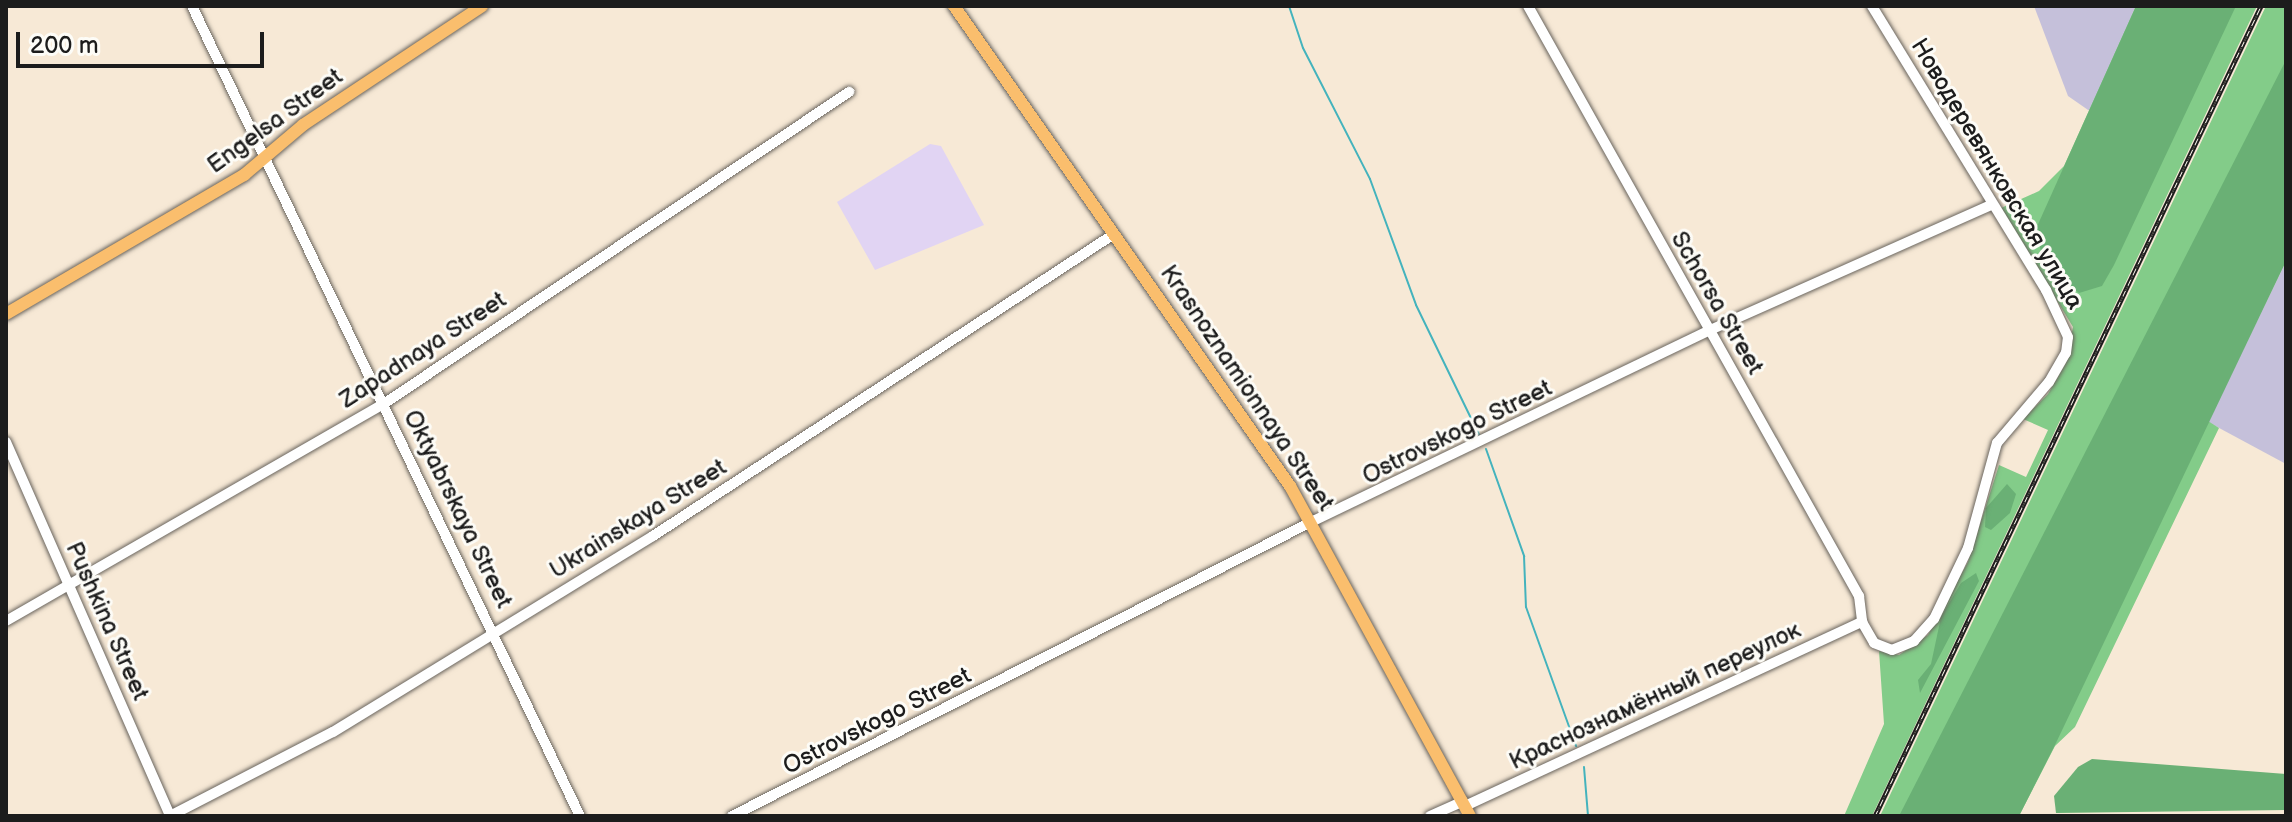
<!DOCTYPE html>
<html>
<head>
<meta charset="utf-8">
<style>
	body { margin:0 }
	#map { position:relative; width:2292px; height:822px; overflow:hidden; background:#f7e9d6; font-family:"Balsamiq Sans",sans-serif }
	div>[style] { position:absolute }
	.built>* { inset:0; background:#e1d4f3 }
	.industrial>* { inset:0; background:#c5c0da }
	.green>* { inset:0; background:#83cc89 }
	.forest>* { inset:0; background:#6ab075 }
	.stream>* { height:2px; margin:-1px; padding:0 1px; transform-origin:1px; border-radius:1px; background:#44b3bd }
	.roads { filter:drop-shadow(0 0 2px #69645d) drop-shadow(0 0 2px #69645d) }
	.minor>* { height:10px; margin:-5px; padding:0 5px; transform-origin:5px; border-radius:5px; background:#fff }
	.major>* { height:12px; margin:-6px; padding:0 6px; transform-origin:6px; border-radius:6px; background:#fabe6d }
	.rail>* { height:5px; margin-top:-2.5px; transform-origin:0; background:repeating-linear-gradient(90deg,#fdfcf7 0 6px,#1c1c1c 0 12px); box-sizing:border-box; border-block:2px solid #1c1c1c }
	span { translate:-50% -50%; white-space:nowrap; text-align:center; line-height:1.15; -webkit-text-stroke:6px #fdfcf7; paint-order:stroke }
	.street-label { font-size:24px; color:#1c1c1c }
	.frame { position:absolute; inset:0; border:8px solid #1c1c1c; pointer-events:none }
	.scale { position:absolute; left:16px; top:32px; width:248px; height:36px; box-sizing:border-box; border:4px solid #1c1c1c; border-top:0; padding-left:10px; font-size:24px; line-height:28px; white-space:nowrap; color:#1c1c1c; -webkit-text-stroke:6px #fdfcf7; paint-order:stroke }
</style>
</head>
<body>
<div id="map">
	<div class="built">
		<i style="clip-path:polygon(930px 144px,941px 146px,984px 225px,875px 270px,837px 202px)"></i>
	</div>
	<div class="industrial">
		<i style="clip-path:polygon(2034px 6px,2136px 6px,2091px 112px,2068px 96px)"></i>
		<i style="clip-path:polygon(2286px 261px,2286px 464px,2208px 422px)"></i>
	</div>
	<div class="green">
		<i style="clip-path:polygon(2136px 6px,2257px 6px,1872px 816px,1844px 816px,1884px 724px,1879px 651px,1899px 655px,1928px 635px,1968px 562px,1999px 465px,2026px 477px,2048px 430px,2023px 419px,2048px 394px,2066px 363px,2073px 327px,2001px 208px,2039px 191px,2064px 166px)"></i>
		<i style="clip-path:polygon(2266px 6px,2286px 6px,2286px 261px,2208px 421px,2219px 428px,2075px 727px,2055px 746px,2019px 816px,1880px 816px)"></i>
	</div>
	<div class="forest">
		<i style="clip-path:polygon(2136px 6px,2236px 6px,2114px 265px,2102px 286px,2079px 293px,2045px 264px,2035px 231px)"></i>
		<i style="clip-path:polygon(2286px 60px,2286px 261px,2055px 745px,2019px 816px,1899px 816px)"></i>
		<i style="clip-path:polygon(2007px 484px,2016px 494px,2010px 513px,1991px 530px,1985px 527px,1986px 508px)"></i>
		<i style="clip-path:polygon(1976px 573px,1979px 581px,1920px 693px,1918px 680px,1931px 664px,1941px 617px,1961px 583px)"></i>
		<i style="clip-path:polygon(2092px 759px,2286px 774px,2286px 810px,2056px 813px,2054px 796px,2078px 767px)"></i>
	</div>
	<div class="stream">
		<i style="left:1289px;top:6px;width:44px;rotate:71.6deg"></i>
		<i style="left:1303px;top:48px;width:147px;rotate:62.9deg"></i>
		<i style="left:1370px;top:179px;width:134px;rotate:69.9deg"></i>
		<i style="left:1416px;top:305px;width:144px;rotate:64.1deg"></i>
		<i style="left:1486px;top:449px;width:114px;rotate:70.4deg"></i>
		<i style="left:1524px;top:556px;width:51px;rotate:87.8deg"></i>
		<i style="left:1526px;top:607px;width:148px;rotate:70.2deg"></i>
		<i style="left:1584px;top:767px;width:49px;rotate:85.3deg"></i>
	</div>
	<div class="roads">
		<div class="minor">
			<i style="left:192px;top:6px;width:898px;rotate:64.41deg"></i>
			<i style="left:1528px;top:6px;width:677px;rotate:60.71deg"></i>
			<i style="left:1859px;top:596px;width:26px;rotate:83deg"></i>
			<i style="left:6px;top:442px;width:408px;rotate:66.3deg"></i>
			<i style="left:6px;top:621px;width:437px;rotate:-29.9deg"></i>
			<i style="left:385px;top:403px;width:559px;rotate:-33.83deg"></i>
			<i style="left:1862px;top:622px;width:24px;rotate:60deg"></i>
			<i style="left:1874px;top:643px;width:19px;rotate:21deg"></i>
			<i style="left:1892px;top:650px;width:24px;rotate:-22deg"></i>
			<i style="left:1914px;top:641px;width:30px;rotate:-48deg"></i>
			<i style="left:1934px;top:619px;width:79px;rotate:-64.4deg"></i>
			<i style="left:1968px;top:548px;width:109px;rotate:-74.6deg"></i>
			<i style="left:1997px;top:443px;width:80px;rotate:-49.6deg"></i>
			<i style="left:2049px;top:382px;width:34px;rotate:-60deg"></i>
			<i style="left:2066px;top:353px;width:16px;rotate:-83deg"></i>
			<i style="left:2068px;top:337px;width:52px;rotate:-115.1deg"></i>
			<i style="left:2046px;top:290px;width:333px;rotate:-121.5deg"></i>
			<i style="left:1465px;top:806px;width:438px;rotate:-24.9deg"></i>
			<i style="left:170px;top:816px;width:183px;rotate:-27.3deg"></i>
			<i style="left:333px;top:732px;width:375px;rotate:-31.5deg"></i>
			<i style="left:653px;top:536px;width:551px;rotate:-33.23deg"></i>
			<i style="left:732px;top:816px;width:652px;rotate:-26.92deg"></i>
			<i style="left:1313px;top:521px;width:438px;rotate:-25.7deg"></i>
			<i style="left:1708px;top:331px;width:310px;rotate:-24deg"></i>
			<i style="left:1430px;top:816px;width:36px;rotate:-24deg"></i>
		</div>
		<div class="major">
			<i style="left:954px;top:6px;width:586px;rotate:55.01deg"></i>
			<i style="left:1290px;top:486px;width:376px;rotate:61.4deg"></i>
			<i style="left:6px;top:314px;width:276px;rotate:-30.3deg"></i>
			<i style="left:244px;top:175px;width:77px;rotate:-40.3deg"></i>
			<i style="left:303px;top:125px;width:215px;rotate:-33.6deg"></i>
		</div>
	</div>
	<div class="rail">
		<i style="left:1875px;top:816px;width:897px;rotate:-64.52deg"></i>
	</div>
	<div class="street-label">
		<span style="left:275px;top:121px;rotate:-36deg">Engelsa Street</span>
		<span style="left:1997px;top:174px;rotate:59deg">Новодеревянковская улица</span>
		<span style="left:1717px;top:303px;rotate:60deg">Schorsa Street</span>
		<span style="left:423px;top:350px;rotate:-33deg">Zapadnaya Street</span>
		<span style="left:1247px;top:388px;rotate:56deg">Krasnoznamionnaya Street</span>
		<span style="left:1457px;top:432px;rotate:-26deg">Ostrovskogo Street</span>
		<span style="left:458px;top:509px;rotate:64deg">Oktyabrskaya Street</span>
		<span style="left:638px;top:519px;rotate:-32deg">Ukrainskaya Street</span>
		<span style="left:107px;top:621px;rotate:66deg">Pushkina Street</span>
		<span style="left:1655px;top:696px;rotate:-25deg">Краснознамённый переулок</span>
		<span style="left:877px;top:721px;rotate:-27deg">Ostrovskogo Street</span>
	</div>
	<div class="frame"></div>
	<div class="scale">200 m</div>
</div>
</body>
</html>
